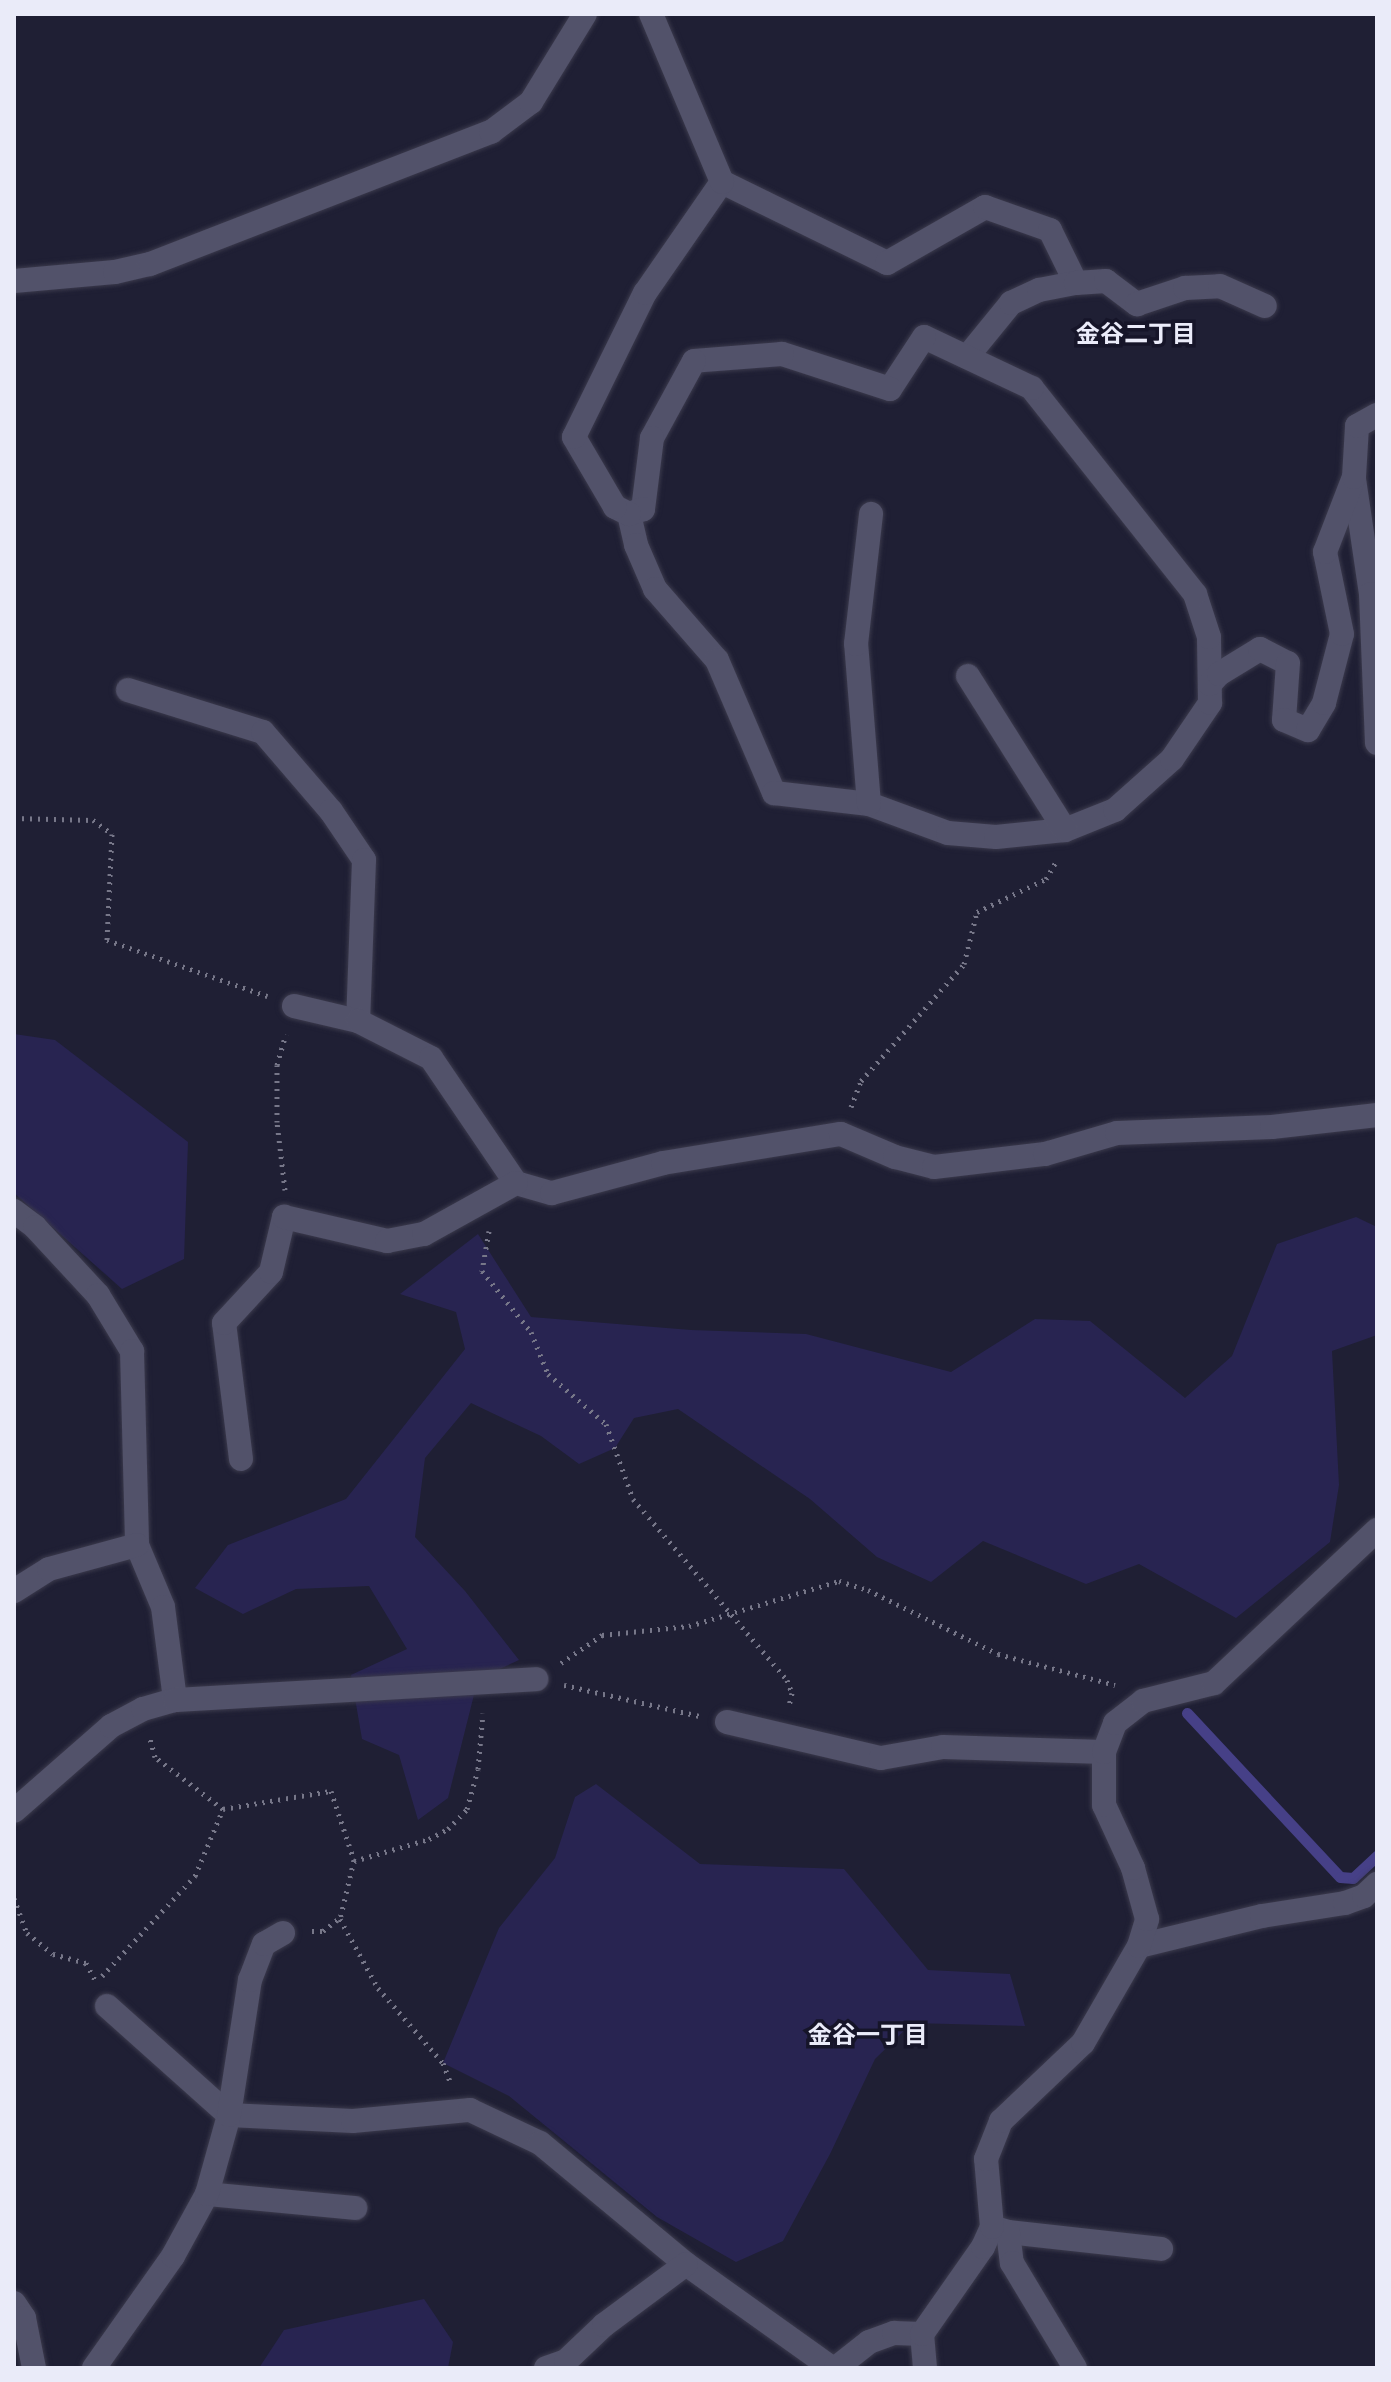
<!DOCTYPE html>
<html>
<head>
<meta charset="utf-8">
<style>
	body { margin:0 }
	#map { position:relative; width:1391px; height:2382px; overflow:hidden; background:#1f1f34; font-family:Barlow,"Noto Sans JP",sans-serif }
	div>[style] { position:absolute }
	.green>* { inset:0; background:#282451 }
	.stream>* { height:11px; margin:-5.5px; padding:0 5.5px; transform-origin:5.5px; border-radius:5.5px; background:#464087 }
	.path>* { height:5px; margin-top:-2.5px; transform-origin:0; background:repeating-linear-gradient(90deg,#777789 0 2px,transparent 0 8px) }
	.roads { filter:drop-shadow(0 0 2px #3b3a4c) drop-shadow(0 0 2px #3b3a4c) }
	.minor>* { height:24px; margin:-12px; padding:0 12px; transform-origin:12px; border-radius:12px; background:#52526a }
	span { translate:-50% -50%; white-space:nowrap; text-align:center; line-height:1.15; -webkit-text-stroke:7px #161529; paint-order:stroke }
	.neighbourhood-label { font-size:24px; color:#eaebf9; font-weight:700 }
	.frame { position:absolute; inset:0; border:16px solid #eaebf9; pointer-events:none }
</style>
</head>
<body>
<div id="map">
	<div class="green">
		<i style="clip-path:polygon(14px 1034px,55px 1040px,188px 1142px,184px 1259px,122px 1289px,14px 1193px)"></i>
		<i style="clip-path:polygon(1356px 1217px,1377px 1227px,1377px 1335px,1332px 1351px,1339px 1485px,1330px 1542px,1236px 1618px,1139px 1564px,1086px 1584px,983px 1541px,931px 1582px,877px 1557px,810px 1499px,678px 1409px,634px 1418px,615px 1448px,579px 1464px,541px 1436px,471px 1403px,425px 1458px,415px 1537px,465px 1591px,519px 1660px,478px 1679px,448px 1798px,418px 1820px,399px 1755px,362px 1739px,351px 1675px,407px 1649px,369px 1586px,296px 1589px,243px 1614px,195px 1588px,228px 1545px,346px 1499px,465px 1349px,456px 1312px,400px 1294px,478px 1234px,531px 1317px,691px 1330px,806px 1334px,951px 1372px,1035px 1319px,1090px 1321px,1185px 1398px,1232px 1356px,1277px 1244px)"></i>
		<i style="clip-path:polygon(596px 1784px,700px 1864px,844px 1869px,928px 1970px,1010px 1974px,1025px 2026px,912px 2023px,875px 2059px,830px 2154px,783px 2241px,736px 2262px,657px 2217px,509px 2096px,443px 2063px,499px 1928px,555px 1858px,575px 1797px)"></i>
		<i style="clip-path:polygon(424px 2299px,453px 2342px,448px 2368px,259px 2368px,284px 2330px)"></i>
	</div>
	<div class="stream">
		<i style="left:1187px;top:1713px;width:224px;rotate:47deg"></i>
		<i style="left:1340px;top:1877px;width:13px;rotate:4deg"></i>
		<i style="left:1353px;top:1878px;width:33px;rotate:-43deg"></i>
	</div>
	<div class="path">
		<i style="left:14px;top:818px;width:79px;rotate:1.5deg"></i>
		<i style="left:93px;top:820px;width:24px;rotate:36deg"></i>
		<i style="left:112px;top:834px;width:106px;rotate:92.7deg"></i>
		<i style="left:107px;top:940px;width:170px;rotate:19.3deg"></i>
		<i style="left:851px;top:1107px;width:28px;rotate:-69deg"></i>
		<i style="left:861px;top:1081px;width:156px;rotate:-48.6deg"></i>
		<i style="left:964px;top:964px;width:54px;rotate:-76deg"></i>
		<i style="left:977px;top:912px;width:76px;rotate:-25.6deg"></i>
		<i style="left:1046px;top:879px;width:20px;rotate:-60deg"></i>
		<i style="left:285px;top:1190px;width:68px;rotate:-96.7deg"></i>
		<i style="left:277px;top:1122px;width:57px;rotate:-90deg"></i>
		<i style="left:277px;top:1065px;width:32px;rotate:-74deg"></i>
		<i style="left:489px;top:1231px;width:41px;rotate:99.9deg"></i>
		<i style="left:482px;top:1271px;width:78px;rotate:51.2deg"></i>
		<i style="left:531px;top:1332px;width:45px;rotate:68deg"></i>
		<i style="left:548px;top:1374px;width:77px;rotate:40.8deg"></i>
		<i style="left:606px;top:1424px;width:80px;rotate:70.2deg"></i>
		<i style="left:633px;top:1499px;width:238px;rotate:49.6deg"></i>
		<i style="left:787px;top:1680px;width:14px;rotate:69deg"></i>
		<i style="left:792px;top:1693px;width:13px;rotate:103deg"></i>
		<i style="left:561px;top:1663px;width:50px;rotate:-34.3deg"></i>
		<i style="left:602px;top:1635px;width:87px;rotate:-5.9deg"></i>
		<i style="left:689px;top:1626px;width:157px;rotate:-16.7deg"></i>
		<i style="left:839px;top:1581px;width:30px;rotate:17deg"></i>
		<i style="left:868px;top:1590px;width:145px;rotate:26.2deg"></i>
		<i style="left:998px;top:1654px;width:121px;rotate:14.8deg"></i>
		<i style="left:564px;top:1685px;width:139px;rotate:12.9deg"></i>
		<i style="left:223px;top:1809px;width:109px;rotate:-9.5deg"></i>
		<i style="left:331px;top:1791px;width:73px;rotate:71.6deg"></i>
		<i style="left:354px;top:1860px;width:61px;rotate:103.3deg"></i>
		<i style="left:340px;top:1919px;width:79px;rotate:61.2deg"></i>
		<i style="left:378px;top:1988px;width:99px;rotate:49.1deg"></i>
		<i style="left:443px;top:2063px;width:22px;rotate:69deg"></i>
		<i style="left:354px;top:1861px;width:78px;rotate:-16.3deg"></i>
		<i style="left:429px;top:1839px;width:21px;rotate:-28deg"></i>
		<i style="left:448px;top:1829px;width:28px;rotate:-46deg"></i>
		<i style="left:467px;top:1809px;width:41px;rotate:-74.6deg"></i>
		<i style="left:478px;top:1769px;width:56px;rotate:-84.9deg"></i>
		<i style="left:14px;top:1898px;width:37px;rotate:70deg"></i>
		<i style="left:27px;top:1933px;width:33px;rotate:39deg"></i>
		<i style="left:53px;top:1954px;width:34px;rotate:15deg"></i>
		<i style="left:86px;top:1963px;width:19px;rotate:62deg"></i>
		<i style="left:312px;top:1931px;width:11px"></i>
		<i style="left:323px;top:1931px;width:23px;rotate:-38deg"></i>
		<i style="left:102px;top:1976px;width:137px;rotate:-47.1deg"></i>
		<i style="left:195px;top:1876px;width:73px;rotate:-67.3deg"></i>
		<i style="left:223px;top:1809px;width:86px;rotate:-142.6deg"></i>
		<i style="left:155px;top:1757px;width:20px;rotate:-105deg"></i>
	</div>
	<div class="roads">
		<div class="minor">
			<i style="left:722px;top:182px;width:184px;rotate:26.1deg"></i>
			<i style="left:887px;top:263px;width:113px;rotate:-29.7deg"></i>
			<i style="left:985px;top:207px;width:69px;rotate:19.5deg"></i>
			<i style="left:1050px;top:230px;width:59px;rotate:63.9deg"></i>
			<i style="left:14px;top:281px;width:101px;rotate:-5.1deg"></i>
			<i style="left:115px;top:272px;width:36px;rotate:-13deg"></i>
			<i style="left:150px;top:264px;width:366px;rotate:-21.2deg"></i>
			<i style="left:491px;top:132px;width:50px;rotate:-36.9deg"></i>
			<i style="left:531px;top:102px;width:103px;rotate:-58.5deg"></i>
			<i style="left:967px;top:357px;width:70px;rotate:-50.8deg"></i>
			<i style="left:1011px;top:303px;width:31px;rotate:-25deg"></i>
			<i style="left:1039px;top:290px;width:38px;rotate:-11deg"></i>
			<i style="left:1076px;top:283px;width:30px;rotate:-4deg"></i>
			<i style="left:1106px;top:281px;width:39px;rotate:37deg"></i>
			<i style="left:1137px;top:304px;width:51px;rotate:-18.4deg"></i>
			<i style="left:1185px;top:288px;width:35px;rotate:-3deg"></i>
			<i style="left:1220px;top:286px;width:49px;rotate:24deg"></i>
			<i style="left:1354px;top:479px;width:116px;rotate:81.6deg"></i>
			<i style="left:1371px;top:594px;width:149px;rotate:87.7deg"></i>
			<i style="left:629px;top:514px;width:32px;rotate:77deg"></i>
			<i style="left:636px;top:545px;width:48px;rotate:66.6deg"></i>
			<i style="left:655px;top:589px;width:94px;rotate:48.9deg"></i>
			<i style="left:717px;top:660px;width:145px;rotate:66.8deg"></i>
			<i style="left:774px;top:793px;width:96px;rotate:6.6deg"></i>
			<i style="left:869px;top:804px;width:84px;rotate:20.2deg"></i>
			<i style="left:948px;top:833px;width:48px;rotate:4.8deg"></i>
			<i style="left:996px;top:837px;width:69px;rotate:-5.8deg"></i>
			<i style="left:1065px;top:830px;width:54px;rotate:-21.8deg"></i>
			<i style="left:1115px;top:810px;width:76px;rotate:-41.8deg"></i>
			<i style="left:1172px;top:759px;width:68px;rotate:-55.8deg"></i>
			<i style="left:1210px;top:703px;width:66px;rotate:-90.9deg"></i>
			<i style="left:1209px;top:637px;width:45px;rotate:-108deg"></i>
			<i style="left:1195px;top:594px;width:263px;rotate:-128.4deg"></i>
			<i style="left:1032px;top:388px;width:119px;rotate:-154.7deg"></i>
			<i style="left:924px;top:337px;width:62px;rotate:123.2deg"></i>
			<i style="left:890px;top:389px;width:114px;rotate:-162deg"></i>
			<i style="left:782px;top:354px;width:88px;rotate:175.5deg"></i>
			<i style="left:694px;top:361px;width:88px;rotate:118.6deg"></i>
			<i style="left:652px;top:438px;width:72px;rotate:97.2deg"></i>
			<i style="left:643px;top:509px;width:15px;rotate:160deg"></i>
			<i style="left:629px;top:514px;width:16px;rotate:-153deg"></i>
			<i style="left:615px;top:507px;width:81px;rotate:-120.4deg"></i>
			<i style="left:574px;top:437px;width:161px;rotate:-63.8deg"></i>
			<i style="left:645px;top:293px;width:135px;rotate:-55.3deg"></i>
			<i style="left:722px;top:182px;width:182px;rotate:-112.9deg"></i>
			<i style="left:968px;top:676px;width:182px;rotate:57.8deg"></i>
			<i style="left:1210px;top:684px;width:13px;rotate:-48deg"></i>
			<i style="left:1219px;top:674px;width:48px;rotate:-31.4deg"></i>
			<i style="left:1260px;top:649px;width:31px;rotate:27deg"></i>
			<i style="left:1288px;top:663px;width:57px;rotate:94deg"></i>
			<i style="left:1284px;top:720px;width:26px;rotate:23deg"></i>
			<i style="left:1308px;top:730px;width:31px;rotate:-59deg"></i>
			<i style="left:1324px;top:703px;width:71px;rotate:-75.4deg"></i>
			<i style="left:1342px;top:634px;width:84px;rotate:-101.7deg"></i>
			<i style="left:1325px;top:552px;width:80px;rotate:-68.9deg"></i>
			<i style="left:1354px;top:477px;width:51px;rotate:-86.6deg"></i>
			<i style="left:1357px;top:426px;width:23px;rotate:-29deg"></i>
			<i style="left:128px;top:690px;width:141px;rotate:17.3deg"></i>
			<i style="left:263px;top:732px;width:104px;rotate:49.3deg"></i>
			<i style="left:331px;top:811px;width:59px;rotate:56deg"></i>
			<i style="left:364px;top:860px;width:161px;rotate:92.1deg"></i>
			<i style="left:869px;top:804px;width:161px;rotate:-94.6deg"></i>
			<i style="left:856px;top:644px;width:131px;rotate:-83.4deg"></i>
			<i style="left:294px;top:1006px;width:66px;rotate:13.2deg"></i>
			<i style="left:358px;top:1021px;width:82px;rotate:26.9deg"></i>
			<i style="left:431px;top:1058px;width:151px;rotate:55.8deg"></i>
			<i style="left:516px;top:1183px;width:37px;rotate:16deg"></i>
			<i style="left:552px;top:1193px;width:115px;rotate:-15.1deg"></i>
			<i style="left:663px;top:1163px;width:180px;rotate:-9.3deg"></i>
			<i style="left:841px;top:1134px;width:59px;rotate:23.1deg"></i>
			<i style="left:895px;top:1157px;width:40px;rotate:14.4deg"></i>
			<i style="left:934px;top:1167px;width:112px;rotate:-6.7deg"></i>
			<i style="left:1045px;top:1154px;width:75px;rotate:-16.3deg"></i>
			<i style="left:1117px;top:1133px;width:155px;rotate:-2.2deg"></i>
			<i style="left:1272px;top:1127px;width:106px;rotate:-6.5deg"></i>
			<i style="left:14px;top:1211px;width:26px;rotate:37deg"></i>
			<i style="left:35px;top:1227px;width:93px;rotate:47.2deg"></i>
			<i style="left:98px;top:1295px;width:66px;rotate:58.7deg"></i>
			<i style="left:132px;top:1351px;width:194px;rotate:88.5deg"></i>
			<i style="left:137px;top:1545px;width:67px;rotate:67.2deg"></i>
			<i style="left:163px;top:1607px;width:94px;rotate:82.6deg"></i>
			<i style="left:241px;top:1459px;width:137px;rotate:-97.1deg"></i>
			<i style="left:224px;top:1323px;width:69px;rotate:-47.3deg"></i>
			<i style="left:271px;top:1272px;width:57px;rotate:-76.7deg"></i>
			<i style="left:284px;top:1217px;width:106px;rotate:13.1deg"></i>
			<i style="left:387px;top:1241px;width:38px;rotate:-11deg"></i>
			<i style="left:424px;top:1234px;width:105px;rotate:-29deg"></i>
			<i style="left:14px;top:1591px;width:41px;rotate:-32.2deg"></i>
			<i style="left:49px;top:1569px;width:91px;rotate:-15.3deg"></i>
			<i style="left:727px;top:1722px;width:158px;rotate:13.2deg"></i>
			<i style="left:881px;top:1758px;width:63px;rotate:-10.1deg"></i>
			<i style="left:943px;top:1747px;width:161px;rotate:1.8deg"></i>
			<i style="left:14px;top:1811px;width:129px;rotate:-41.2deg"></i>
			<i style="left:111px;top:1726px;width:36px;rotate:-28deg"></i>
			<i style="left:143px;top:1709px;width:33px;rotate:-16deg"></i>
			<i style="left:175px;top:1700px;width:362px;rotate:-3.3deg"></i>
			<i style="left:1139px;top:1946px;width:127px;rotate:-13.7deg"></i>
			<i style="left:1262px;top:1916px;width:84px;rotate:-8.9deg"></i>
			<i style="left:1345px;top:1903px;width:20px;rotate:-20deg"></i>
			<i style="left:1364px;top:1896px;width:18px;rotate:-43deg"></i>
			<i style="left:107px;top:2006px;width:164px;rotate:41.8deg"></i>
			<i style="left:229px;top:2115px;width:124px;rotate:2.8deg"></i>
			<i style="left:353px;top:2121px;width:118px;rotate:-5.4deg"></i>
			<i style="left:470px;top:2110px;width:77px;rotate:25.2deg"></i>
			<i style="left:540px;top:2143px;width:190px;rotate:39.7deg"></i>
			<i style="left:686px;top:2264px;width:179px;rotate:35.5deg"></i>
			<i style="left:207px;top:2194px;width:149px;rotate:5.4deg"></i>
			<i style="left:992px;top:2227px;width:17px;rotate:17deg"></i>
			<i style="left:1008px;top:2232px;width:154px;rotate:6.3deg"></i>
			<i style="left:1008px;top:2232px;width:31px;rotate:83deg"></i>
			<i style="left:1012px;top:2263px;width:122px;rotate:59deg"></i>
			<i style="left:14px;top:2303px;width:18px;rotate:56deg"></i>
			<i style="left:24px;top:2318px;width:51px;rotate:78.7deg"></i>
			<i style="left:94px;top:2368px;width:137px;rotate:-54.8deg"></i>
			<i style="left:173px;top:2256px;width:71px;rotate:-61.3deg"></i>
			<i style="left:207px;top:2194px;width:82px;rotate:-74.4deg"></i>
			<i style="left:229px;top:2115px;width:137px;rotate:-81.2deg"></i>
			<i style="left:250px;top:1980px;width:39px;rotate:-69deg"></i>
			<i style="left:264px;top:1944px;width:22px;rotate:-30deg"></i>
			<i style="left:546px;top:2368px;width:21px;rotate:-19deg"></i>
			<i style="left:566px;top:2361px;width:52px;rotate:-43.5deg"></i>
			<i style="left:604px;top:2325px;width:102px;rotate:-36.6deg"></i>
			<i style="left:836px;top:2368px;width:42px;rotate:-38.2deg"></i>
			<i style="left:869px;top:2342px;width:27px;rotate:-20deg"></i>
			<i style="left:894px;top:2333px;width:28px;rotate:2deg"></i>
			<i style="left:925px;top:2368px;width:34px;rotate:-95deg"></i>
			<i style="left:922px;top:2334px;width:106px;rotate:-55deg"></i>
			<i style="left:983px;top:2247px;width:22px;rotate:-66deg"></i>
			<i style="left:992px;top:2227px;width:68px;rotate:-95deg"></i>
			<i style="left:986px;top:2159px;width:41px;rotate:-68.5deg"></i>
			<i style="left:1001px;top:2121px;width:113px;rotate:-43.6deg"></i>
			<i style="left:1083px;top:2043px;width:112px;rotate:-60deg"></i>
			<i style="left:1139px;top:1946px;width:28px;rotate:-73deg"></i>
			<i style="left:1147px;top:1919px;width:53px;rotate:-105.4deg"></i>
			<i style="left:1133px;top:1868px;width:69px;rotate:-114.7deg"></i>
			<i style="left:1104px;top:1805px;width:53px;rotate:-90deg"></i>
			<i style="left:1104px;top:1752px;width:31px;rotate:-69deg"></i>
			<i style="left:1115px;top:1723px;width:36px;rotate:-38deg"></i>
			<i style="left:1143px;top:1701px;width:73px;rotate:-14.2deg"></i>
			<i style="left:1214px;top:1683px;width:224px;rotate:-43.2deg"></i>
		</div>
	</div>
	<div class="neighbourhood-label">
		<span style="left:1136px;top:333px">金谷二丁目</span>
		<span style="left:868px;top:2034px">金谷一丁目</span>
	</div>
	<div class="frame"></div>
</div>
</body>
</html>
